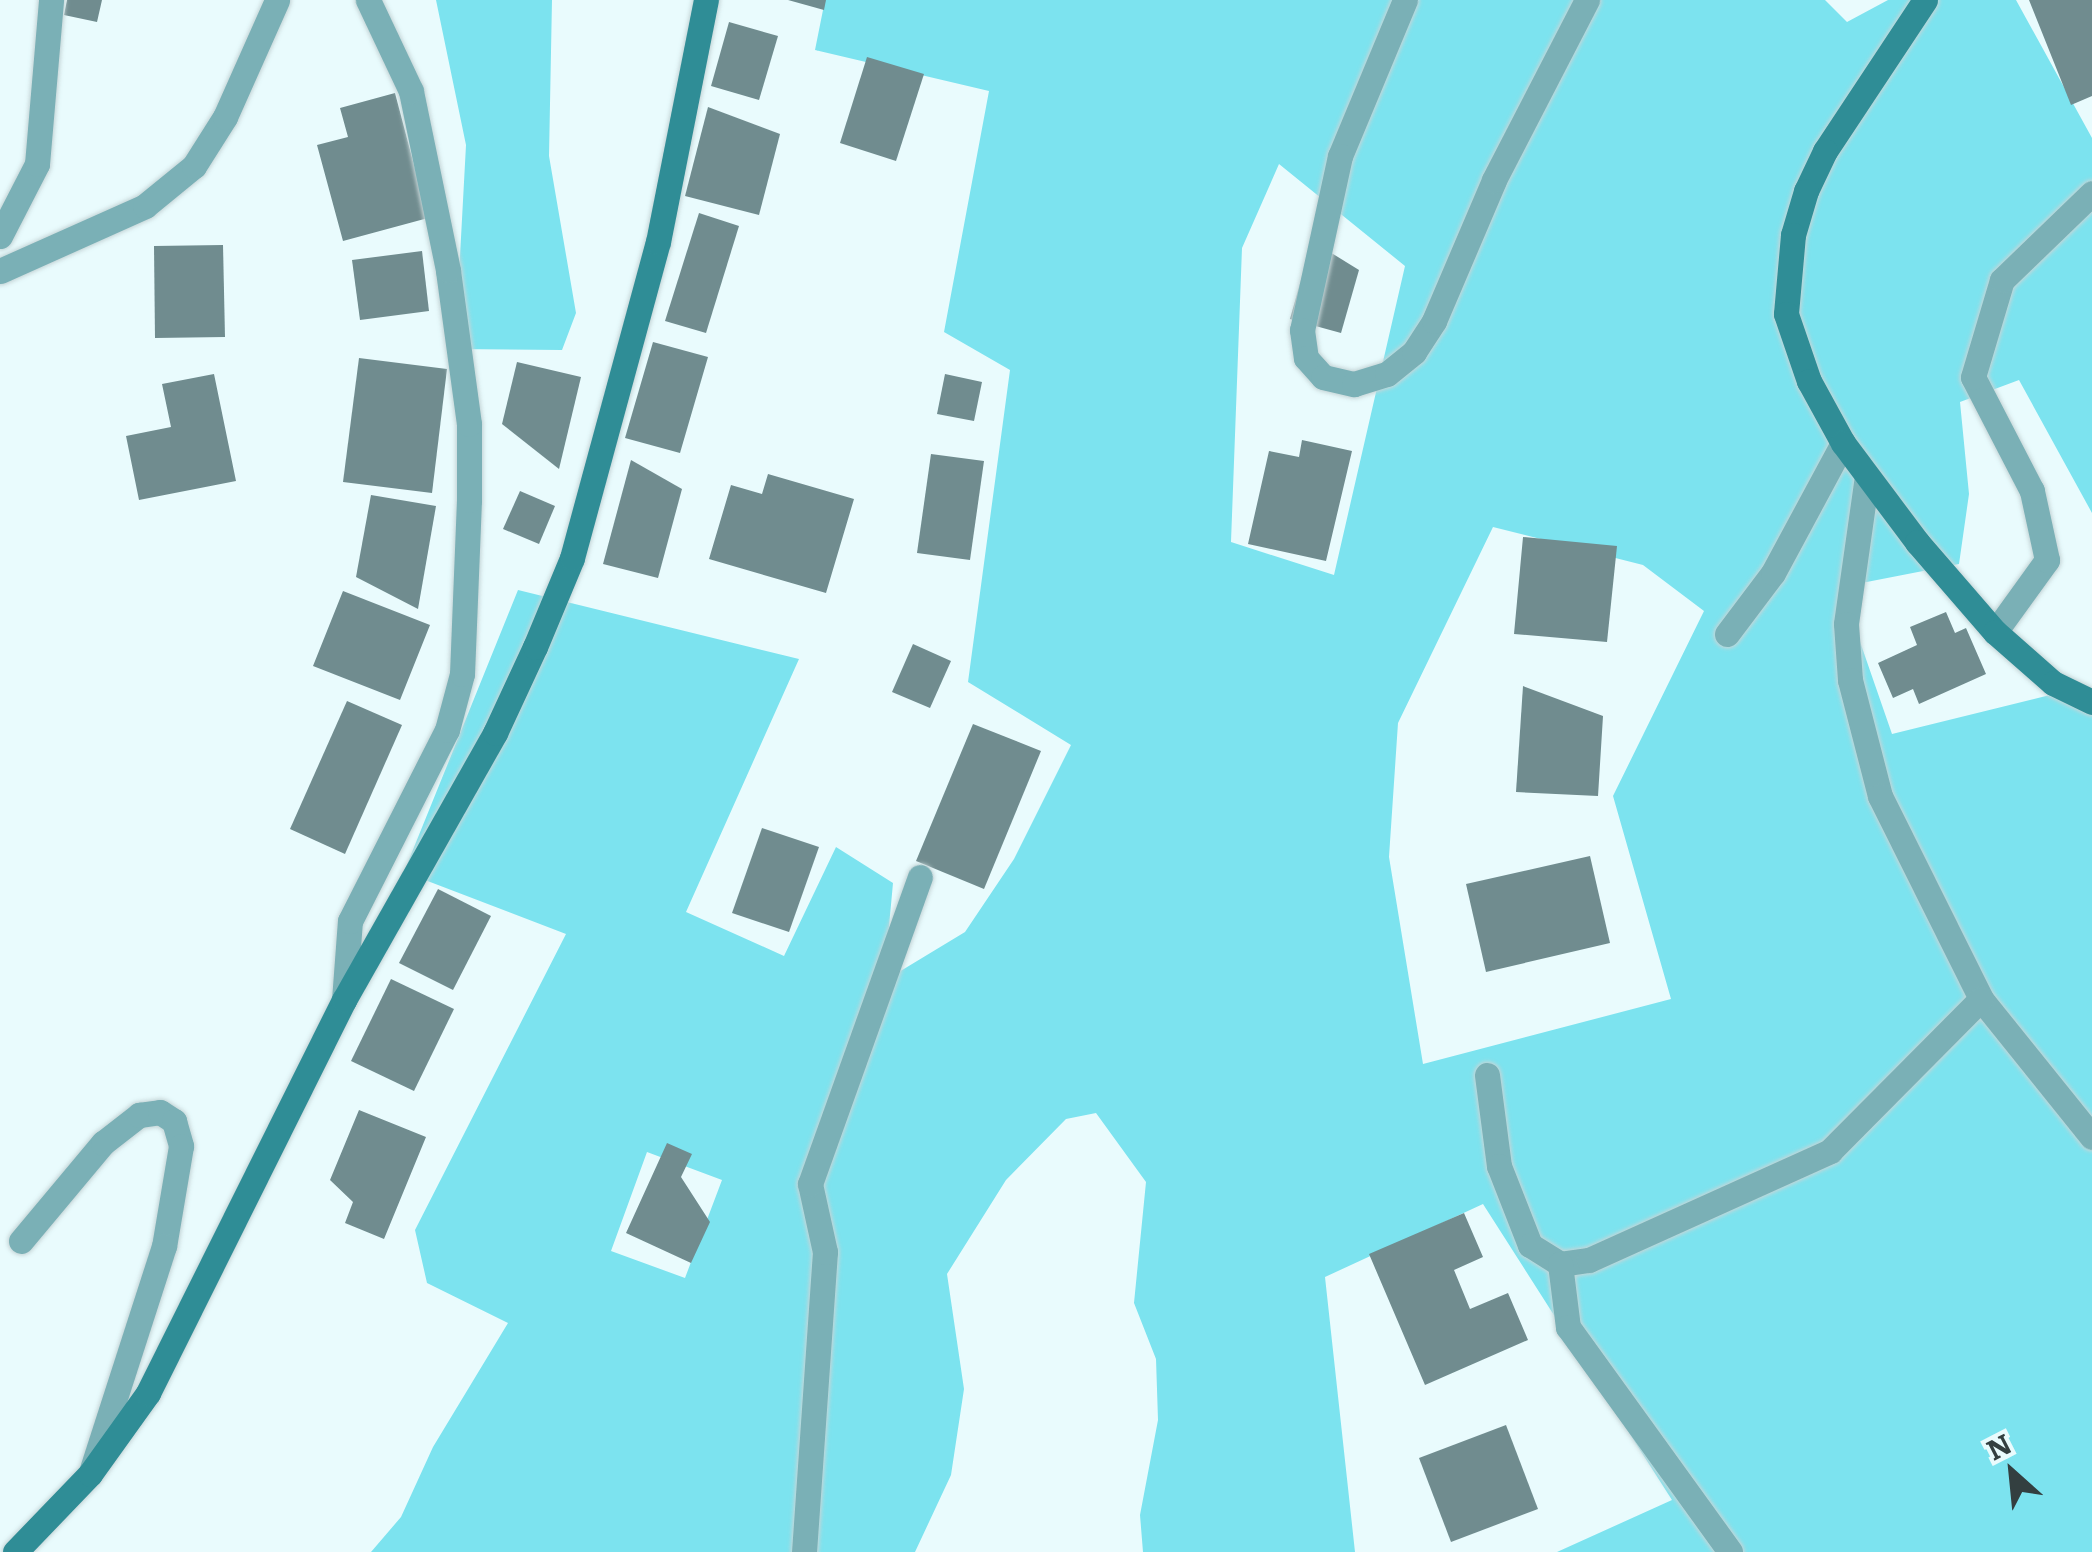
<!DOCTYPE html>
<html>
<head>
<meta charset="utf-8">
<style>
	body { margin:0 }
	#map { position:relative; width:2092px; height:1552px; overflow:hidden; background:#e9fbfd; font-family:Literata,serif }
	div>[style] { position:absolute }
	.green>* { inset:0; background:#7ce3ef }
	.building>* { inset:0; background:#708c8f }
	.roads { filter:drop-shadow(0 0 2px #c5d5d7) drop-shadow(0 0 2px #c5d5d7) }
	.street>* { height:25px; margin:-12.5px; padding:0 12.5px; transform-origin:12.5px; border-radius:12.5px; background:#7ab0b6 }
	.secondary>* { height:25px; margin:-12.5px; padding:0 12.5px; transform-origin:12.5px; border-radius:12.5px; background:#2f8d96 }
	span { translate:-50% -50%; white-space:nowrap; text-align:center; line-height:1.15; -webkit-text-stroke:8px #e9fbfd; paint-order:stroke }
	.north { position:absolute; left:1962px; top:1422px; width:100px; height:100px; -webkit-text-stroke:8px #e9fbfd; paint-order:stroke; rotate:333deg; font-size:28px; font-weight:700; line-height:40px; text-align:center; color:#333f40 }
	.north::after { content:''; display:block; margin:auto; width:35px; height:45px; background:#333f40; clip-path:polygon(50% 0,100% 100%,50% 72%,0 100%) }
</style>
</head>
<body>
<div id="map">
	<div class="green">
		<i style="clip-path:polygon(436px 0,552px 0,549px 156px,576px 313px,562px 350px,455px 349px,466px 145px)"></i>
		<i style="clip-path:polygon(evenodd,825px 0,1825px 0,1847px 22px,1888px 0,2016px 0,2092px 138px,2092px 513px,2019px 380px,1960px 402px,1969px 494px,1959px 564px,1841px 587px,1892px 734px,2050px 695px,2092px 714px,2092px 1552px,1557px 1552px,1672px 1500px,1483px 1204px,1325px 1277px,1355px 1552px,1143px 1552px,1140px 1515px,1158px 1420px,1156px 1359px,1134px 1303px,1146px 1182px,1096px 1113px,1066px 1119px,1006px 1180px,947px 1274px,964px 1389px,951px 1475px,915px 1552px,371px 1552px,401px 1517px,433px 1447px,508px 1323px,427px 1283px,415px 1230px,566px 934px,404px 872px,518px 590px,799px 659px,686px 912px,784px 956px,836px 847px,893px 883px,884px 981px,965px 932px,1014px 859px,1071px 745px,968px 682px,1010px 370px,944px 332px,989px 91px,815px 50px,825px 0,1279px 164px,1405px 266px,1334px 575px,1231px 542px,1242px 248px,1279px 164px,825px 0,1493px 527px,1643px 565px,1704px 611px,1613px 796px,1671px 999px,1423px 1064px,1389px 857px,1398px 723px,1493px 527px,825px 0,647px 1152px,722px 1180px,685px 1278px,611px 1251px,647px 1152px)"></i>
	</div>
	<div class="building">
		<i style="clip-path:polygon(67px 0,102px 0,97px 22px,64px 15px)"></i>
		<i style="clip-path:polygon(788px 0,826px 0,824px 10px)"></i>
		<i style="clip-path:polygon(2029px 0,2092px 0,2092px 96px,2071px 105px)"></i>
		<i style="clip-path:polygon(729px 22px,778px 36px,759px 100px,711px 86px)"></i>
		<i style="clip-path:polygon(867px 57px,924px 74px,896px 161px,840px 143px)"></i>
		<i style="clip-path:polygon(395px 93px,428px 218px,343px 241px,317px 145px,348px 137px,340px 108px)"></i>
		<i style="clip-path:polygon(708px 107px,780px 134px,759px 215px,685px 196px)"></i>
		<i style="clip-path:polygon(699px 213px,739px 226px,706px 333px,665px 321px)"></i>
		<i style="clip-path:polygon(1312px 241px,1359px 270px,1341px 333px,1290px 319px)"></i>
		<i style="clip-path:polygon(223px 245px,225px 337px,155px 338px,154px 246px)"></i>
		<i style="clip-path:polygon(422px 251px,429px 311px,360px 320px,352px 260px)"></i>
		<i style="clip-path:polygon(653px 342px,708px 357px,680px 453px,625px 438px)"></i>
		<i style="clip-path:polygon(359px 358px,447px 369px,432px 493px,343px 482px)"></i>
		<i style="clip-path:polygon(517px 362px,581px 377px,559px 469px,502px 424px)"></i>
		<i style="clip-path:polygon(214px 374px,236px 481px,139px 500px,126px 436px,171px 427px,162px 384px)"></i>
		<i style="clip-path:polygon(945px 374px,982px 382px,974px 421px,937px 414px)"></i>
		<i style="clip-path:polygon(1302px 440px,1352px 451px,1326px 561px,1248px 544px,1269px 451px,1299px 457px)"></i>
		<i style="clip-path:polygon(931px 454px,984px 461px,970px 560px,917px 553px)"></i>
		<i style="clip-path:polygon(631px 460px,682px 489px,658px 578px,603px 564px)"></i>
		<i style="clip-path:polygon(768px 474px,854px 499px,826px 593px,709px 559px,731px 485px,762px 494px)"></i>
		<i style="clip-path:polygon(520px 491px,555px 506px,539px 544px,503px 529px)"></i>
		<i style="clip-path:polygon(371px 495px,436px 506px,418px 609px,356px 577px)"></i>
		<i style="clip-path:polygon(1523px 537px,1617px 546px,1607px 642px,1514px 634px)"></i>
		<i style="clip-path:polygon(343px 591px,430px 625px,400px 700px,313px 666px)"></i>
		<i style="clip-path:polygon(1946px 612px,1955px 633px,1966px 628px,1986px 674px,1919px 704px,1913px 689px,1893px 698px,1878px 663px,1917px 645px,1910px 627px)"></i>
		<i style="clip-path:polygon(913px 644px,951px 661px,930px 708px,892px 692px)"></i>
		<i style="clip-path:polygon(1523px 686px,1603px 716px,1598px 796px,1516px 792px)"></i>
		<i style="clip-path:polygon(347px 701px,402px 725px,345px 854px,290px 829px)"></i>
		<i style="clip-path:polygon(973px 724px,1041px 751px,984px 889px,916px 861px)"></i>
		<i style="clip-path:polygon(762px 828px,819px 847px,789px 932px,732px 913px)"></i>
		<i style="clip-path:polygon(1590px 856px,1610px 943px,1486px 972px,1466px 884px)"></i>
		<i style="clip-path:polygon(438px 889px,491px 916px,453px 990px,399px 963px)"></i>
		<i style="clip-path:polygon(391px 979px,454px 1009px,414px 1091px,351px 1061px)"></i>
		<i style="clip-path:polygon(359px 1110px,426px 1137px,384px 1239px,345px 1223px,353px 1202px,330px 1180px)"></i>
		<i style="clip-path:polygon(667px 1143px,692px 1154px,681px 1177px,710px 1222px,691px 1263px,626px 1233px)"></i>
		<i style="clip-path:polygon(1464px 1213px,1483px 1257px,1454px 1270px,1470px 1309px,1508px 1293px,1528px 1340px,1425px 1385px,1369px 1254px)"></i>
		<i style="clip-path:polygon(1506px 1425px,1538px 1509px,1451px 1542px,1419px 1458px)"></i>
	</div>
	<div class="roads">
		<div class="street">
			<i style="left:1405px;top:0;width:169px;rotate:112.6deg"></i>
			<i style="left:1340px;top:156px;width:178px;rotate:102.3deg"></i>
			<i style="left:1302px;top:330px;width:28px;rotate:82deg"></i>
			<i style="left:1306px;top:358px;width:25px;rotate:48deg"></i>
			<i style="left:1323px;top:377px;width:32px;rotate:13deg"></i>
			<i style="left:1354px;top:384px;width:34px;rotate:-17deg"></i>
			<i style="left:1387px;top:374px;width:35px;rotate:-39deg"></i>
			<i style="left:1414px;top:352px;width:37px;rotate:-57deg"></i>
			<i style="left:1434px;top:321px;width:153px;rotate:-66.9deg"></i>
			<i style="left:1494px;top:180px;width:203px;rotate:-62.7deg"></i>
			<i style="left:0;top:236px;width:81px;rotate:-62.8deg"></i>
			<i style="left:37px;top:164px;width:165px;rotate:-85.1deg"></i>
			<i style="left:0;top:271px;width:159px;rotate:-24.1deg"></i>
			<i style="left:145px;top:206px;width:63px;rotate:-39.2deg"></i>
			<i style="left:194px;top:166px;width:58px;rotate:-57.7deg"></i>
			<i style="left:225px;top:117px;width:128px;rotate:-66deg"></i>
			<i style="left:1867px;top:476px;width:149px;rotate:98.1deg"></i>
			<i style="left:1846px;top:624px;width:56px;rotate:85.9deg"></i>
			<i style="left:1850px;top:680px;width:120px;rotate:75.5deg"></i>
			<i style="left:1880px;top:796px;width:227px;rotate:63.5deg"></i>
			<i style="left:1981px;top:999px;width:177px;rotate:51.2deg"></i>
			<i style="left:1995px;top:632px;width:89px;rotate:-54.2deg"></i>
			<i style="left:2047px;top:560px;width:71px;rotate:-102.3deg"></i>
			<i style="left:2032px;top:491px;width:128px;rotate:-117.4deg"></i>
			<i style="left:1973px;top:377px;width:101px;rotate:-73.4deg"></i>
			<i style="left:2002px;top:280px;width:125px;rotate:-44deg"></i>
			<i style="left:1727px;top:634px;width:76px;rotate:-53deg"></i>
			<i style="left:1773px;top:573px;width:148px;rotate:-61.7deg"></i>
			<i style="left:344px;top:1000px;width:79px;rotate:-85.7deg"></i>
			<i style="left:350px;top:921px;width:214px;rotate:-63.1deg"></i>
			<i style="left:447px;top:730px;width:58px;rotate:-75deg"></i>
			<i style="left:462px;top:674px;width:174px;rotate:-87.7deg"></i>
			<i style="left:469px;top:500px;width:76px;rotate:-90deg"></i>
			<i style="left:469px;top:424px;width:155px;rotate:-97.8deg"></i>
			<i style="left:448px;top:270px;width:183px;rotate:-101.7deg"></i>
			<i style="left:411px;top:91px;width:101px;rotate:-115.3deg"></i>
			<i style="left:1487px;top:1075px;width:92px;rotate:82.5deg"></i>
			<i style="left:1499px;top:1166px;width:85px;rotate:68.6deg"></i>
			<i style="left:1530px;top:1245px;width:36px;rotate:32deg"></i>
			<i style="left:1560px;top:1264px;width:29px;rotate:-8deg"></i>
			<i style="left:1589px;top:1260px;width:265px;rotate:-24.3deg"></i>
			<i style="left:1830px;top:1151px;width:214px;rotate:-45.2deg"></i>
			<i style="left:21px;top:1241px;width:128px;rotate:-50.1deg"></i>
			<i style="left:103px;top:1143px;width:46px;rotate:-37.9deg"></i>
			<i style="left:139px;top:1115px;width:21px;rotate:-8deg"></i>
			<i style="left:160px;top:1112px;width:17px;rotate:33deg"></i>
			<i style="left:174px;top:1121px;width:26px;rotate:74deg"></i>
			<i style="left:181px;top:1146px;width:101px;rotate:99.6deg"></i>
			<i style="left:164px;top:1246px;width:234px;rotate:107.9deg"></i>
			<i style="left:1560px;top:1264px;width:64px;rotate:82.8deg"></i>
			<i style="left:1568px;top:1327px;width:277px;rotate:54.2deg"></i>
			<i style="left:804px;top:1552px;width:301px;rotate:-86deg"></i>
			<i style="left:825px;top:1252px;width:70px;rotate:-102.4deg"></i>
			<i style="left:810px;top:1184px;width:326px;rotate:-70.3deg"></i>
		</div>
		<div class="secondary">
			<i style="left:1925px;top:0;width:181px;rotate:123.5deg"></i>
			<i style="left:1825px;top:151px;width:44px;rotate:115.4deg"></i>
			<i style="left:1806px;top:191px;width:46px;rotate:106.5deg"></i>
			<i style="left:1793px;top:235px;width:79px;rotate:95.1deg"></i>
			<i style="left:1786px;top:314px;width:71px;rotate:71.1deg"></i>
			<i style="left:1809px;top:381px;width:71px;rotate:61.3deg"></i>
			<i style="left:1843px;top:443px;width:124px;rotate:53.2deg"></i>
			<i style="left:1917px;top:542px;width:119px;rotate:49.1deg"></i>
			<i style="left:1995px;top:632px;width:77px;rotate:41.3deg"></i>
			<i style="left:2053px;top:683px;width:43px;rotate:26deg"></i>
			<i style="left:15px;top:1552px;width:108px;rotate:-46.1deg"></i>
			<i style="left:90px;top:1474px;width:100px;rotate:-54.4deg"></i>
			<i style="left:148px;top:1393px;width:439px;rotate:-63.5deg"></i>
			<i style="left:344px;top:1000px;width:307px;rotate:-60.5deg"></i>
			<i style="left:495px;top:733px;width:95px;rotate:-65.1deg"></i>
			<i style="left:535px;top:647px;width:96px;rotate:-67.4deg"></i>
			<i style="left:572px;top:558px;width:327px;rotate:-74.8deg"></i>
			<i style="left:658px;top:242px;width:247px;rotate:-78.8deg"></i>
		</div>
	</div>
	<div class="north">N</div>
</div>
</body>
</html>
